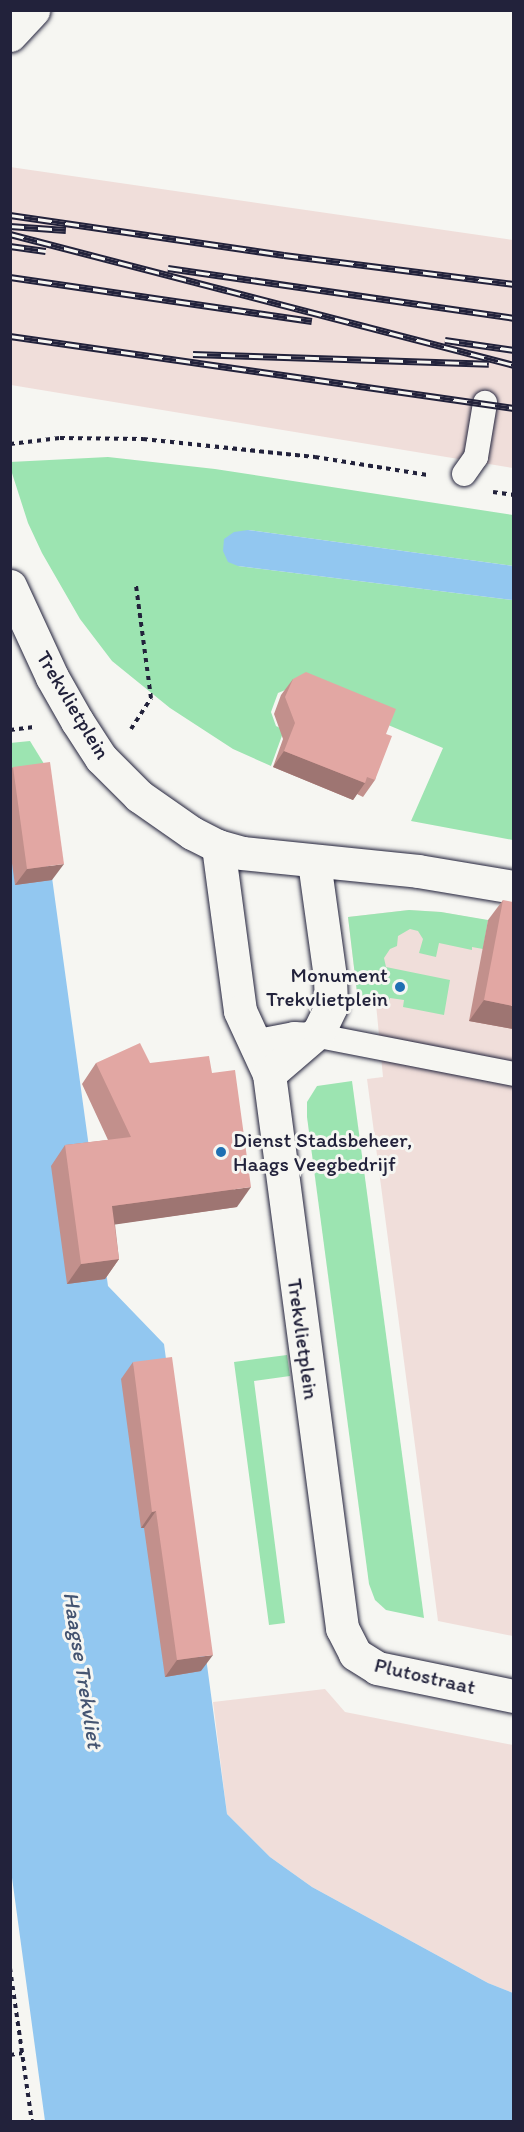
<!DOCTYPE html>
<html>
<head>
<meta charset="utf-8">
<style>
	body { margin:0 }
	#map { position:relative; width:524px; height:2132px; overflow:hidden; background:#f6f6f2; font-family:Itim,sans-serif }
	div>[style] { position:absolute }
	.built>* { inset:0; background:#f0deda }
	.green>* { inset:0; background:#9ce4b1 }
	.water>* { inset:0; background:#92c7f0 }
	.path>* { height:4px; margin-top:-2px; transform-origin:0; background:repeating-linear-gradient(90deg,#22223b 0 4.5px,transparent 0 9px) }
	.roads { filter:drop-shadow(0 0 2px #22223b) drop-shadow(0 0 2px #22223b) }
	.service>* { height:24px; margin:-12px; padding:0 12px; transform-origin:12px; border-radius:12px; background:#f6f6f2 }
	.minor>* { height:33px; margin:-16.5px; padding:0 16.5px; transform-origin:16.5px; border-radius:16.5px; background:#f6f6f2 }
	.rail>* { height:7px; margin-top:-3.5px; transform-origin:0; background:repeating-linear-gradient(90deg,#f6f6f2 0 14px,#22223b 0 28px); box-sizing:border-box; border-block:2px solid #22223b }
	.wall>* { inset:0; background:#c2908c }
	.shaded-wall>* { inset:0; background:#9e7572 }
	.building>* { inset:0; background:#e2a7a3 }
	.dots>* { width:16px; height:16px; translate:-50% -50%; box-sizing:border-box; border:3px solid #f6f6f2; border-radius:50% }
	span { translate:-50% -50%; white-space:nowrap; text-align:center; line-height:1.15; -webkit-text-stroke:6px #f6f6f2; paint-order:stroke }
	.street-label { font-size:21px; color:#22223b }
	.poi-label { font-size:21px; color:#22223b }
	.right { translate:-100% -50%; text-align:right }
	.left { translate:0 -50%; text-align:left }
	.water-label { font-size:22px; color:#445471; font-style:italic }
	.frame { position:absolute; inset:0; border:12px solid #22223b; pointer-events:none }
</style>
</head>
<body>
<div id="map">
	<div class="built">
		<i style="clip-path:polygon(10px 167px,513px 240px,513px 468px,11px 385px)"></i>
		<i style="clip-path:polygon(409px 910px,441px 912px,513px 925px,513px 1636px,438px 1621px,367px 1079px,383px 1077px,376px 1004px,358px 1001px,348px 917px)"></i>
		<i style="clip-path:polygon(325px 1689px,345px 1712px,513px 1745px,513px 1993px,488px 1983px,312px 1887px,270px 1857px,227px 1814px,213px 1702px)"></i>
	</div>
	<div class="green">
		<i style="clip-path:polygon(108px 457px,215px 469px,513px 515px,513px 566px,248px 530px,238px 566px,513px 600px,513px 840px,411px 821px,443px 748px,295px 686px,278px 693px,271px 712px,276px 726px,284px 730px,271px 766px,233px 749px,170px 708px,112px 661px,80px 619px,42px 553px,28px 523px,11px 470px,10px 462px)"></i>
		<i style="clip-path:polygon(30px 741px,46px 767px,11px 771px,10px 743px)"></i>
		<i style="clip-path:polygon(409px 910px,441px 912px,488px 920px,483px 949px,472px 947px,472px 950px,439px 943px,436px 957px,419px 953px,423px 939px,418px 931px,410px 929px,398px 936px,397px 946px,390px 949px,384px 958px,386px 967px,450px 980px,444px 1015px,403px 1007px,404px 1000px,390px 998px,388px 1005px,358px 1001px,348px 917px)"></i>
		<i style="clip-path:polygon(352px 1081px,424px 1618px,386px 1610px,375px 1600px,369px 1584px,307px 1117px,307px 1102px,317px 1086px)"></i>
		<i style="clip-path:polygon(287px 1355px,290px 1376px,254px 1381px,285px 1623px,269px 1625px,234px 1362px)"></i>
	</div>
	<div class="water">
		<i style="clip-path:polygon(248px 530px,513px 566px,513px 600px,238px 566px,228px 562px,223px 551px,224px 539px,234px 532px)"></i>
		<i style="clip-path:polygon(37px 768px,108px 1286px,164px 1344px,227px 1814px,270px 1857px,312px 1887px,488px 1983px,513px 1993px,513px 2121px,45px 2121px,10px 1863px,10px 771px)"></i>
	</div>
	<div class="path">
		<i style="left:10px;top:444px;width:50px;rotate:-6.8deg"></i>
		<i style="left:60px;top:438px;width:83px;rotate:0.7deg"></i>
		<i style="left:143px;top:439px;width:173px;rotate:6deg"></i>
		<i style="left:315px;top:457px;width:114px;rotate:9.1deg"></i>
		<i style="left:493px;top:492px;width:21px;rotate:8deg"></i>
		<i style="left:131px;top:729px;width:37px;rotate:-57deg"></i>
		<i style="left:151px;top:698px;width:113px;rotate:-97.6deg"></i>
		<i style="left:10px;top:730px;width:24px;rotate:-7deg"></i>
		<i style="left:10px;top:1968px;width:156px;rotate:81.9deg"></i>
		<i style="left:10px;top:2055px;width:12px;rotate:-9deg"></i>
	</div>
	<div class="roads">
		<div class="service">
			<i style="left:464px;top:474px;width:21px;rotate:-55deg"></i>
			<i style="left:476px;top:457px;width:55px;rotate:-80.5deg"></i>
			<i style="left:253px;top:1042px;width:42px;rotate:-11deg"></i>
			<i style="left:294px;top:1034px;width:20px;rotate:3deg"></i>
			<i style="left:314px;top:1035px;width:204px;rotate:11deg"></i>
		</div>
		<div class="minor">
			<i style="left:10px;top:35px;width:34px;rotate:-47deg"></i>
			<i style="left:10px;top:586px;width:100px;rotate:65.2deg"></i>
			<i style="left:52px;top:677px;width:51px;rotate:60.4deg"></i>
			<i style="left:77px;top:721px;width:44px;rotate:57deg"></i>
			<i style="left:101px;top:758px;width:54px;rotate:45deg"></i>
			<i style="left:139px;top:796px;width:65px;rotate:34.9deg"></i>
			<i style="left:192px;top:833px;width:29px;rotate:27deg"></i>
			<i style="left:218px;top:846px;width:25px;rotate:16deg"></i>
			<i style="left:242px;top:853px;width:177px;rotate:5.8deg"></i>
			<i style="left:418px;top:871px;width:97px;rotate:9.5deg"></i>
			<i style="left:218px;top:846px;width:166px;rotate:82.4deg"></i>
			<i style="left:240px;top:1011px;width:69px;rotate:65.3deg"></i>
			<i style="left:269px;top:1074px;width:559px;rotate:82.49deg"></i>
			<i style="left:342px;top:1628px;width:29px;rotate:63deg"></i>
			<i style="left:355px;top:1654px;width:26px;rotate:32deg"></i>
			<i style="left:377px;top:1668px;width:140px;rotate:11.6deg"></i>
			<i style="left:269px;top:1074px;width:66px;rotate:-40.7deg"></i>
			<i style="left:319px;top:1031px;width:28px;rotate:-64deg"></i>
			<i style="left:331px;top:1006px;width:29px;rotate:-92deg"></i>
			<i style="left:330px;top:977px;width:117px;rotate:-97.9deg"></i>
		</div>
	</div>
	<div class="rail">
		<i style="left:10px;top:215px;width:277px;rotate:8.3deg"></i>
		<i style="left:284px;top:255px;width:232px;rotate:7.2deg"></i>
		<i style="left:10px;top:226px;width:56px;rotate:4.1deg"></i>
		<i style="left:10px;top:234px;width:521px;rotate:14.57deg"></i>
		<i style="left:10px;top:246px;width:36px;rotate:8deg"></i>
		<i style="left:168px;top:268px;width:350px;rotate:8.2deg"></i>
		<i style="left:10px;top:277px;width:305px;rotate:8.3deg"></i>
		<i style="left:10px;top:336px;width:509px;rotate:8.13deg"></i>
		<i style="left:445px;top:340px;width:70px;rotate:8.2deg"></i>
		<i style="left:193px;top:354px;width:296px;rotate:1.9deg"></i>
	</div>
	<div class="wall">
		<i style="clip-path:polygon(293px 679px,386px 734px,375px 780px,363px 797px,357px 794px,353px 800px,273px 767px,283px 739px,274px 714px,281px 695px)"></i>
		<i style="clip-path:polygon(13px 767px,52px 880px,15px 885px,10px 849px,10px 771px)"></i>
		<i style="clip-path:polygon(503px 900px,513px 1029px,469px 1021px,488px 920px)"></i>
		<i style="clip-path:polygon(96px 1063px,150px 1063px,212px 1073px,237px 1207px,115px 1224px,119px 1259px,105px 1279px,67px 1284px,51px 1166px,65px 1145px,108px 1140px,82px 1084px)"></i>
		<i style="clip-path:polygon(133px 1362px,201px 1671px,165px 1677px,144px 1528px,141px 1528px,121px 1379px)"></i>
	</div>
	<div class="shaded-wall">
		<i style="clip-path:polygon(284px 751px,365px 783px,353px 800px,273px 767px)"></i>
		<i style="clip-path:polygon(64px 864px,52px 880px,15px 885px,27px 869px)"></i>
		<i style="clip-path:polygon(484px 1000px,513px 1006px,513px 1029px,469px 1021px)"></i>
		<i style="clip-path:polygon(251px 1187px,237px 1207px,98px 1227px,112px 1206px)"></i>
		<i style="clip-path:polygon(119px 1259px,105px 1279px,67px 1284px,81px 1264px)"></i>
		<i style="clip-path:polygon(156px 1511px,144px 1528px,141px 1528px,152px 1512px)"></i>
		<i style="clip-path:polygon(213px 1655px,201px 1671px,165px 1677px,177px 1660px)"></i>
	</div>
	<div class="building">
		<i style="clip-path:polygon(306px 672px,396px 709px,386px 734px,392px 736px,375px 780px,367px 777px,365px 783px,284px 751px,295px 723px,285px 697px,293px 679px)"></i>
		<i style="clip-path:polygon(50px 762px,64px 864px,27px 869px,13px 767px)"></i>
		<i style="clip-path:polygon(503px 900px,513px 902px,513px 1006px,484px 1000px)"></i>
		<i style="clip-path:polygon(140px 1043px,150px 1063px,209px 1056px,212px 1073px,235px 1070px,251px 1187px,112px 1206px,119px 1259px,81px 1264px,65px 1145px,131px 1137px,96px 1063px)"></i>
		<i style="clip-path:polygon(172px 1357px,213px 1655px,177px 1660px,156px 1511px,152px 1512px,133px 1362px)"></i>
	</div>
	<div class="dots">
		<i style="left:400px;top:987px;background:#1f6fb2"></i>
		<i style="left:221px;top:1152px;background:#1f6fb2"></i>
	</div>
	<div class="street-label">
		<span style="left:73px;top:705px;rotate:59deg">Trekvlietplein</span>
		<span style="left:303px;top:1339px;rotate:82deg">Trekvlietplein</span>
		<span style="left:425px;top:1676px;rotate:13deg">Plutostraat</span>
	</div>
	<div class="poi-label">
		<span class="right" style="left:388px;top:987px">Monument<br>Trekvlietplein</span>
		<span class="left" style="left:233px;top:1152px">Dienst Stadsbeheer,<br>Haags Veegbedrijf</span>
	</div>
	<div class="water-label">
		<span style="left:83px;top:1670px;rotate:81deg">Haagse Trekvliet</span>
	</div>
	<div class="frame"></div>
</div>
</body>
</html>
